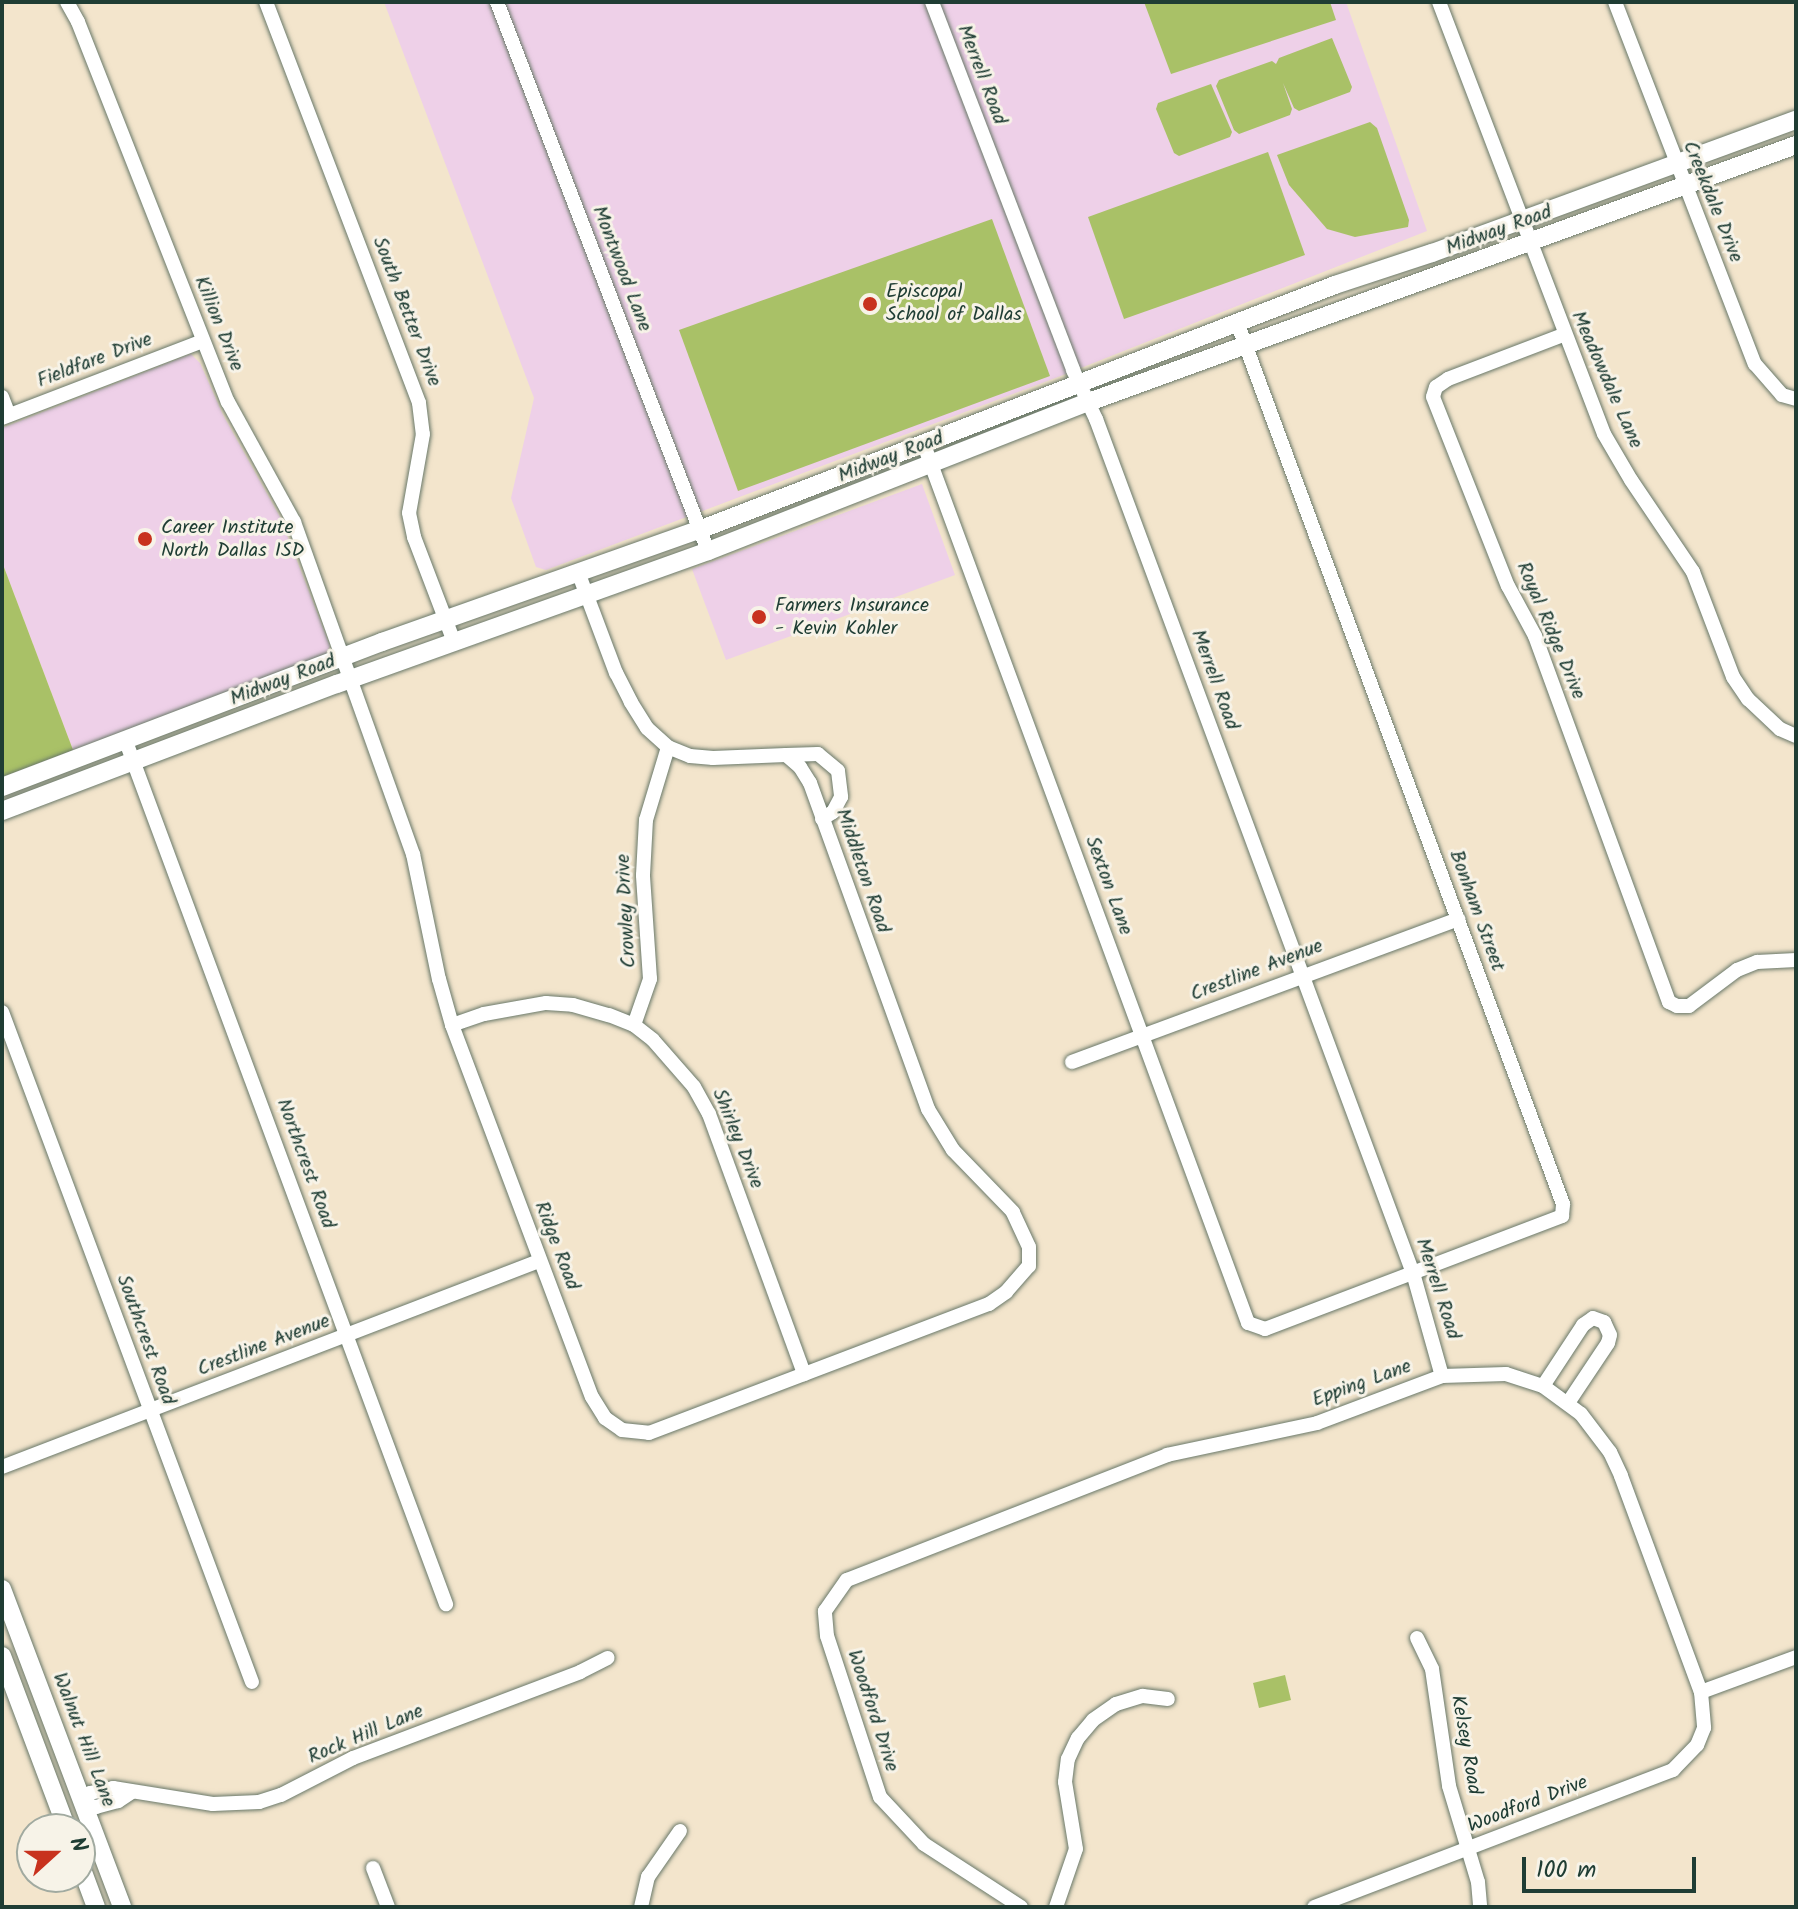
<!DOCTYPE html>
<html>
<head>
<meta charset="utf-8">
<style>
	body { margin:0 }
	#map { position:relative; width:1798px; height:1909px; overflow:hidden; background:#f3e5cc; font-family:Kalam,sans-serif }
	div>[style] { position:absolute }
	.built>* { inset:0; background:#eed0e8 }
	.green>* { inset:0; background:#a9c167 }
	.roads { filter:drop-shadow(0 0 2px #697869) drop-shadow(0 0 2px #697869) }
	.minor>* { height:14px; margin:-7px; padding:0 7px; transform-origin:7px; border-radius:7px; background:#fff }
	.major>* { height:18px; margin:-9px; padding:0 9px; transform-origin:9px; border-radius:9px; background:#fff }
	.dots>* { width:22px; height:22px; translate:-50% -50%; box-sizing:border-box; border:4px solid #f7f3e8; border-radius:50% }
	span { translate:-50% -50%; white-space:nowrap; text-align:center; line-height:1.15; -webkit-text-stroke:6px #f7f3e8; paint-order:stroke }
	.street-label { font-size:20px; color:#1f3d34 }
	.poi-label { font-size:20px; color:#1f3d34 }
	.left { translate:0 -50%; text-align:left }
	.frame { position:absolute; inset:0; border:4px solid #1f3d34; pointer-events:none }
	.north { position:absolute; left:16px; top:1813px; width:80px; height:80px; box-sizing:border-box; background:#f7f3e8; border:2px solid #a1aaa0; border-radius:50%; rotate:69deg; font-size:22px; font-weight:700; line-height:32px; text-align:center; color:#1f3d34 }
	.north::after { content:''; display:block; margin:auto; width:28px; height:36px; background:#c8321e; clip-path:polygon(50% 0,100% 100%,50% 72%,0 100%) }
	.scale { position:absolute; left:1522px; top:1857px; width:174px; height:36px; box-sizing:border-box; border:4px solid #1f3d34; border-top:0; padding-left:10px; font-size:24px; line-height:28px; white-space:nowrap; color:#1f3d34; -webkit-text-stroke:6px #f7f3e8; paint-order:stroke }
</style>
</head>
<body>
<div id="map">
	<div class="built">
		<i style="clip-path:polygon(384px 2px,1346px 2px,1427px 231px,1058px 377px,546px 570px,536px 567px,511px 498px,534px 398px)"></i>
		<i style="clip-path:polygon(191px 354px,200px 363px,223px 415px,280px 517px,330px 646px,326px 654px,73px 750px,2px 562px,2px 428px)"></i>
		<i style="clip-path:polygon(922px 484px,955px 575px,726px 660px,692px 569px)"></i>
	</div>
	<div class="green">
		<i style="clip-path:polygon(1144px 2px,1330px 2px,1336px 20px,1171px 74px)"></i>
		<i style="clip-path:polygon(1332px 38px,1352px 87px,1350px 92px,1299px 111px,1294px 108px,1283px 83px,1292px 109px,1290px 115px,1239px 134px,1234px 130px,1216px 86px,1219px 80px,1272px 61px,1276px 64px,1279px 58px)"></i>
		<i style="clip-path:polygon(1211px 84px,1232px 132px,1230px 137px,1179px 156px,1174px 153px,1156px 109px,1158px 103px)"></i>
		<i style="clip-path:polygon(1370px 122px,1377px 128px,1409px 220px,1408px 227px,1355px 237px,1327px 229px,1289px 185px,1277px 155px)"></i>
		<i style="clip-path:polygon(1268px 152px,1305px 255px,1124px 319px,1088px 217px)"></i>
		<i style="clip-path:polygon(992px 219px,1050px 376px,738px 491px,679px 330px)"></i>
		<i style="clip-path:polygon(2px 562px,73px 750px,2px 777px)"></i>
		<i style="clip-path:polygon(1285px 1675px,1291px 1700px,1259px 1708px,1253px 1683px)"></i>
	</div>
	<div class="roads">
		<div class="minor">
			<i style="left:67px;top:2px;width:23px;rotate:61deg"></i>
			<i style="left:78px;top:22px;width:409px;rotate:68.5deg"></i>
			<i style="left:228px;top:402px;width:137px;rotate:61.2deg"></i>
			<i style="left:294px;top:522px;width:353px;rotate:70.3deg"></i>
			<i style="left:413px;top:854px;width:128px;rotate:78.3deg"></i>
			<i style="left:439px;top:979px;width:48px;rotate:74.2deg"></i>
			<i style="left:452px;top:1025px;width:397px;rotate:69.4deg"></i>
			<i style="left:592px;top:1397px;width:25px;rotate:58deg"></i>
			<i style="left:605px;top:1418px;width:21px;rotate:35deg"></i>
			<i style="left:622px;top:1430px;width:27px;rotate:6deg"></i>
			<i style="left:649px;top:1433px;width:364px;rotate:-20.8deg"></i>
			<i style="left:989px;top:1304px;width:21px;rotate:-35deg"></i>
			<i style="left:1006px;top:1292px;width:35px;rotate:-49deg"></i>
			<i style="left:1029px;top:1266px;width:19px;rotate:-90deg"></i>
			<i style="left:1029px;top:1247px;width:38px;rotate:-115deg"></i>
			<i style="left:1013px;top:1212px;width:86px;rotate:-134.1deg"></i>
			<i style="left:953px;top:1150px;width:48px;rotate:-121.4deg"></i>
			<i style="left:928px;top:1109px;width:347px;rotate:-109.9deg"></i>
			<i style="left:810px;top:783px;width:19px;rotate:-122deg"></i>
			<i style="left:800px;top:767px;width:18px;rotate:-139deg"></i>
			<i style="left:786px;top:755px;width:73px;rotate:177.6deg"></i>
			<i style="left:713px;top:758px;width:23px;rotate:-175deg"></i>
			<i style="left:690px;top:756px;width:24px;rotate:-158deg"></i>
			<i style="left:668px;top:747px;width:28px;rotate:-138deg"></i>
			<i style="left:647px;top:728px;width:31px;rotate:-122deg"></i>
			<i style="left:631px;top:702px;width:33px;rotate:-117deg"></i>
			<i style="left:616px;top:673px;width:108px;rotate:-110.6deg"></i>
			<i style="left:266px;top:2px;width:429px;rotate:69.1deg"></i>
			<i style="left:419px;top:403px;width:31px;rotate:83deg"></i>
			<i style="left:423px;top:434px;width:80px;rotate:100deg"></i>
			<i style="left:409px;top:513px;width:25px;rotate:78deg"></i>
			<i style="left:414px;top:537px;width:112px;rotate:69.1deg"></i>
			<i style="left:497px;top:2px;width:588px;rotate:68.98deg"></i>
			<i style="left:932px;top:2px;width:394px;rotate:69deg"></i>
			<i style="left:1073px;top:370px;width:54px;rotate:64.9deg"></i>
			<i style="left:1096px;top:419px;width:911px;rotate:69.64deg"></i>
			<i style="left:1413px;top:1273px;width:107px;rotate:74.3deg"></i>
			<i style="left:1439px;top:2px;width:462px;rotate:69.1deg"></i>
			<i style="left:1604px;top:434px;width:53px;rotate:59.6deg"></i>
			<i style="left:1631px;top:480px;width:111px;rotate:56deg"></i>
			<i style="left:1693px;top:572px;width:112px;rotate:69.1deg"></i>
			<i style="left:1733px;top:677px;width:27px;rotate:56deg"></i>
			<i style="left:1748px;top:699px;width:44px;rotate:43.2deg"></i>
			<i style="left:1780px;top:729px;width:17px;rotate:24deg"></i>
			<i style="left:1615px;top:2px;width:388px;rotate:68.9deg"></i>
			<i style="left:1755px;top:364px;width:41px;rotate:48.9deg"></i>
			<i style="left:1782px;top:395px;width:15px;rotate:16deg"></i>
			<i style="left:1563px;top:335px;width:123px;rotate:159.1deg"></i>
			<i style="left:1448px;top:379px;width:14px;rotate:146deg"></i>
			<i style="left:1436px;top:387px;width:10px;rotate:107deg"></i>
			<i style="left:1433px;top:397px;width:203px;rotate:68.4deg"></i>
			<i style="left:1508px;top:586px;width:57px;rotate:61.6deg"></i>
			<i style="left:1535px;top:636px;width:390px;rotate:69.9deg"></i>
			<i style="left:1669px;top:1002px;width:9px;rotate:27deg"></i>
			<i style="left:1677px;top:1006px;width:12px"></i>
			<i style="left:1689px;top:1006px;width:60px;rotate:-36.9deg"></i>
			<i style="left:1737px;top:970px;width:22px;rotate:-22deg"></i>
			<i style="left:1757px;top:962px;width:39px;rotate:-3deg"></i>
			<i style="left:2px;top:397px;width:19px;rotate:69deg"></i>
			<i style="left:2px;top:418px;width:215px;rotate:-21deg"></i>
			<i style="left:924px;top:445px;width:936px;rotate:69.74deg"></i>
			<i style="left:1248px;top:1323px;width:18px;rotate:19deg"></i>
			<i style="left:1265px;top:1329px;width:318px;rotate:-20.8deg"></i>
			<i style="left:1562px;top:1216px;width:12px;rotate:-85deg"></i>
			<i style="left:1563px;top:1204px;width:940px;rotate:-110.29deg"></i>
			<i style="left:125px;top:739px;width:923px;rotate:69.64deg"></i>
			<i style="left:786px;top:755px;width:32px;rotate:-2deg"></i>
			<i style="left:818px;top:754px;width:26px;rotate:40deg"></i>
			<i style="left:838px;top:771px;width:26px;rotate:83deg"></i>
			<i style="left:841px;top:797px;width:17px;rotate:118deg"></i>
			<i style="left:833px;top:812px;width:13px;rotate:148deg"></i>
			<i style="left:2px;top:1012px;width:715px;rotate:69.54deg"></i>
			<i style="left:452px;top:1025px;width:34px;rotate:-19deg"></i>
			<i style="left:484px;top:1014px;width:63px;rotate:-10.1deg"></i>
			<i style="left:546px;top:1003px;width:27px;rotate:4deg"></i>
			<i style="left:573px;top:1005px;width:37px;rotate:16deg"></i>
			<i style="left:609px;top:1015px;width:27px;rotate:22deg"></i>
			<i style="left:634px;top:1025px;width:24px;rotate:38deg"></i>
			<i style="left:653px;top:1040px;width:62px;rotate:48.9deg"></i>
			<i style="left:694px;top:1087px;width:31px;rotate:61deg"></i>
			<i style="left:709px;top:1114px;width:277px;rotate:69.9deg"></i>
			<i style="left:634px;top:1025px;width:49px;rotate:-70.8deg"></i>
			<i style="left:650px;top:979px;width:104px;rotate:-93.9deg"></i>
			<i style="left:643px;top:875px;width:55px;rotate:-86.9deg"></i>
			<i style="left:646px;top:820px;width:76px;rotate:-73.2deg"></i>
			<i style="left:1072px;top:1062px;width:412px;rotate:-20.3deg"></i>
			<i style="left:1543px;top:1386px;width:73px;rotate:-56.7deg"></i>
			<i style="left:1583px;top:1325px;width:12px;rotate:-35deg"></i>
			<i style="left:1593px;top:1318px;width:12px;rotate:20deg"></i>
			<i style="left:1604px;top:1322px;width:14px;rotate:65deg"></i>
			<i style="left:1610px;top:1335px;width:8px;rotate:104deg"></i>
			<i style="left:1608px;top:1343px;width:72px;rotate:123.7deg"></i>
			<i style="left:2px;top:1467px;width:575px;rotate:-20.99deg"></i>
			<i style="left:1417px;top:1638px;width:34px;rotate:64deg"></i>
			<i style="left:1432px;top:1669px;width:118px;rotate:81.7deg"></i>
			<i style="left:1449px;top:1786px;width:100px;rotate:73.2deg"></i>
			<i style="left:1478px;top:1882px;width:25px;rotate:85deg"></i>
			<i style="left:1701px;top:1692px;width:101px;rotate:-20.2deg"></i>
			<i style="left:132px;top:1792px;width:17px;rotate:147deg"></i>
			<i style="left:118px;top:1801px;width:23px;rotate:165deg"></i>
			<i style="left:96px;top:1807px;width:13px;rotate:-167deg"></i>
			<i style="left:83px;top:1804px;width:13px;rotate:-58deg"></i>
			<i style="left:90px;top:1793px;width:24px;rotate:-12deg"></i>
			<i style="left:113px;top:1788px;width:101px;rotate:9.1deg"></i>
			<i style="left:213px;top:1804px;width:46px;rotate:-2.5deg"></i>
			<i style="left:259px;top:1802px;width:23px;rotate:-18deg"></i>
			<i style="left:281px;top:1795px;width:81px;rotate:-27.2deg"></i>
			<i style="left:353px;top:1758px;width:243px;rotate:-20.7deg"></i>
			<i style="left:580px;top:1672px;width:31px;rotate:-27deg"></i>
			<i style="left:373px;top:1868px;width:42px;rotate:69deg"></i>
			<i style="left:641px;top:1907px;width:31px;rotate:-77deg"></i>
			<i style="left:648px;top:1877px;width:56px;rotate:-55.2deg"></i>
			<i style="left:1021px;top:1907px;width:116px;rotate:-147deg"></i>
			<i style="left:924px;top:1844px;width:64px;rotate:-133.1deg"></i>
			<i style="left:880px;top:1797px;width:169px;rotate:-108.2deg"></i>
			<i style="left:827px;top:1636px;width:25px;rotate:-95deg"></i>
			<i style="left:825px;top:1611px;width:38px;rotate:-55deg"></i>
			<i style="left:847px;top:1580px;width:344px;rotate:-21.3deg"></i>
			<i style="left:1167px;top:1455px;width:153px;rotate:-12deg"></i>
			<i style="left:1317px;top:1423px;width:134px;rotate:-20.6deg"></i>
			<i style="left:1442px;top:1376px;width:64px;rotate:-1.8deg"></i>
			<i style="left:1506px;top:1374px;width:39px;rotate:18deg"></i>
			<i style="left:1543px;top:1386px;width:47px;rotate:36.4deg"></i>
			<i style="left:1581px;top:1414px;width:48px;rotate:52.7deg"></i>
			<i style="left:1610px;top:1452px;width:26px;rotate:65deg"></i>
			<i style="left:1621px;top:1476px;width:230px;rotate:69.7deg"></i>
			<i style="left:1701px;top:1692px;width:36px;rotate:85deg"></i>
			<i style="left:1704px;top:1728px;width:18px;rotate:112deg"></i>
			<i style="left:1697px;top:1745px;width:35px;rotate:134deg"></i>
			<i style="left:1673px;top:1770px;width:384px;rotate:159.1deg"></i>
			<i style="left:1056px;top:1907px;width:61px;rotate:-71deg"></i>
			<i style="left:1076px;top:1849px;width:68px;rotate:-99.3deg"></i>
			<i style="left:1065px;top:1782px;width:23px;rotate:-83deg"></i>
			<i style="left:1068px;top:1759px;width:23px;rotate:-65deg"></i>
			<i style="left:1078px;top:1738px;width:23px;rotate:-50deg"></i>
			<i style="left:1093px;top:1720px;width:28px;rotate:-35deg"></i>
			<i style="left:1116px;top:1704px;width:28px;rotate:-17deg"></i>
			<i style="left:1143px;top:1696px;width:25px;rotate:7deg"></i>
		</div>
		<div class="major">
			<i style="left:2px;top:787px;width:407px;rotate:-20.9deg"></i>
			<i style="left:382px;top:642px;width:336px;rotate:-19.5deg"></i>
			<i style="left:699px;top:530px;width:682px;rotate:-21.07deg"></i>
			<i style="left:1335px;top:285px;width:102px;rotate:-18.3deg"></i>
			<i style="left:1432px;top:253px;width:388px;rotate:-20.1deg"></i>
			<i style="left:2px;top:811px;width:358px;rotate:-20.8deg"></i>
			<i style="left:337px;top:684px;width:394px;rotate:-19.7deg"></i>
			<i style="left:708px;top:551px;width:409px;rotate:-21.4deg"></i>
			<i style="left:1089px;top:402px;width:752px;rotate:-19.98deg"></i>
			<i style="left:2px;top:1589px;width:340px;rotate:69.3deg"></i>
			<i style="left:2px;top:1656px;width:185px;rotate:69.4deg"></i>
			<i style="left:80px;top:1864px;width:46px;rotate:69.6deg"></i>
		</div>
	</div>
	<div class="dots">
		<i style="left:870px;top:304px;background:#c8321e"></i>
		<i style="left:145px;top:539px;background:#c8321e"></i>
		<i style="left:759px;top:617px;background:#c8321e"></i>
	</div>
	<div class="street-label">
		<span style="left:981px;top:75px;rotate:69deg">Merrell Road</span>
		<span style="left:1712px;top:202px;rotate:68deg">Creekdale Drive</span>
		<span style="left:1499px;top:231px;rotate:-20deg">Midway Road</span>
		<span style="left:621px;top:269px;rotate:69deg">Montwood Lane</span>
		<span style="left:406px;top:312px;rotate:69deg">South Better Drive</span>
		<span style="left:218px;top:324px;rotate:68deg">Killion Drive</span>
		<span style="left:95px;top:361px;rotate:-21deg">Fieldfare Drive</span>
		<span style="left:1606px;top:380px;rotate:66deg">Meadowdale Lane</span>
		<span style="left:891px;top:458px;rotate:-21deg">Midway Road</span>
		<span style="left:1550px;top:631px;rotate:67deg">Royal Ridge Drive</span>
		<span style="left:1214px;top:680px;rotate:70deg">Merrell Road</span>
		<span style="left:283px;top:681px;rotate:-21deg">Midway Road</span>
		<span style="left:862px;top:871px;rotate:71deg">Middleton Road</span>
		<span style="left:1108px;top:886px;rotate:70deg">Sexton Lane</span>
		<span style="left:627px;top:911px;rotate:-93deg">Crowley Drive</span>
		<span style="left:1476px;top:911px;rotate:70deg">Bonham Street</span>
		<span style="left:1257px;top:971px;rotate:-21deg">Crestline Avenue</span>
		<span style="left:737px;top:1139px;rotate:68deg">Shirley Drive</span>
		<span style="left:305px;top:1164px;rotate:70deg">Northcrest Road</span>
		<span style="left:556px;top:1246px;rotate:69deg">Ridge Road</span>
		<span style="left:1437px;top:1289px;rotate:72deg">Merrell Road</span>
		<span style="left:145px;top:1340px;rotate:70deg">Southcrest Road</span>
		<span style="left:264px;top:1346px;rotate:-21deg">Crestline Avenue</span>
		<span style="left:1362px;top:1384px;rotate:-20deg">Epping Lane</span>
		<span style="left:872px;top:1711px;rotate:72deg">Woodford Drive</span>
		<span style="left:366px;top:1735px;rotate:-23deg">Rock Hill Lane</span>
		<span style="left:83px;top:1740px;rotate:69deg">Walnut Hill Lane</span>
		<span style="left:1465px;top:1745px;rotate:80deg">Kelsey Road</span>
		<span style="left:1528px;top:1805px;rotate:-21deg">Woodford Drive</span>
	</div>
	<div class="poi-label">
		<span class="left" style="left:886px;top:304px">Episcopal<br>School of Dallas</span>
		<span class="left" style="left:161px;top:540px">Career Institute<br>North Dallas ISD</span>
		<span class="left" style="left:775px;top:618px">Farmers Insurance<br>- Kevin Kohler</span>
	</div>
	<div class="frame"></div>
	<div class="north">N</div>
	<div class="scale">100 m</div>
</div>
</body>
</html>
